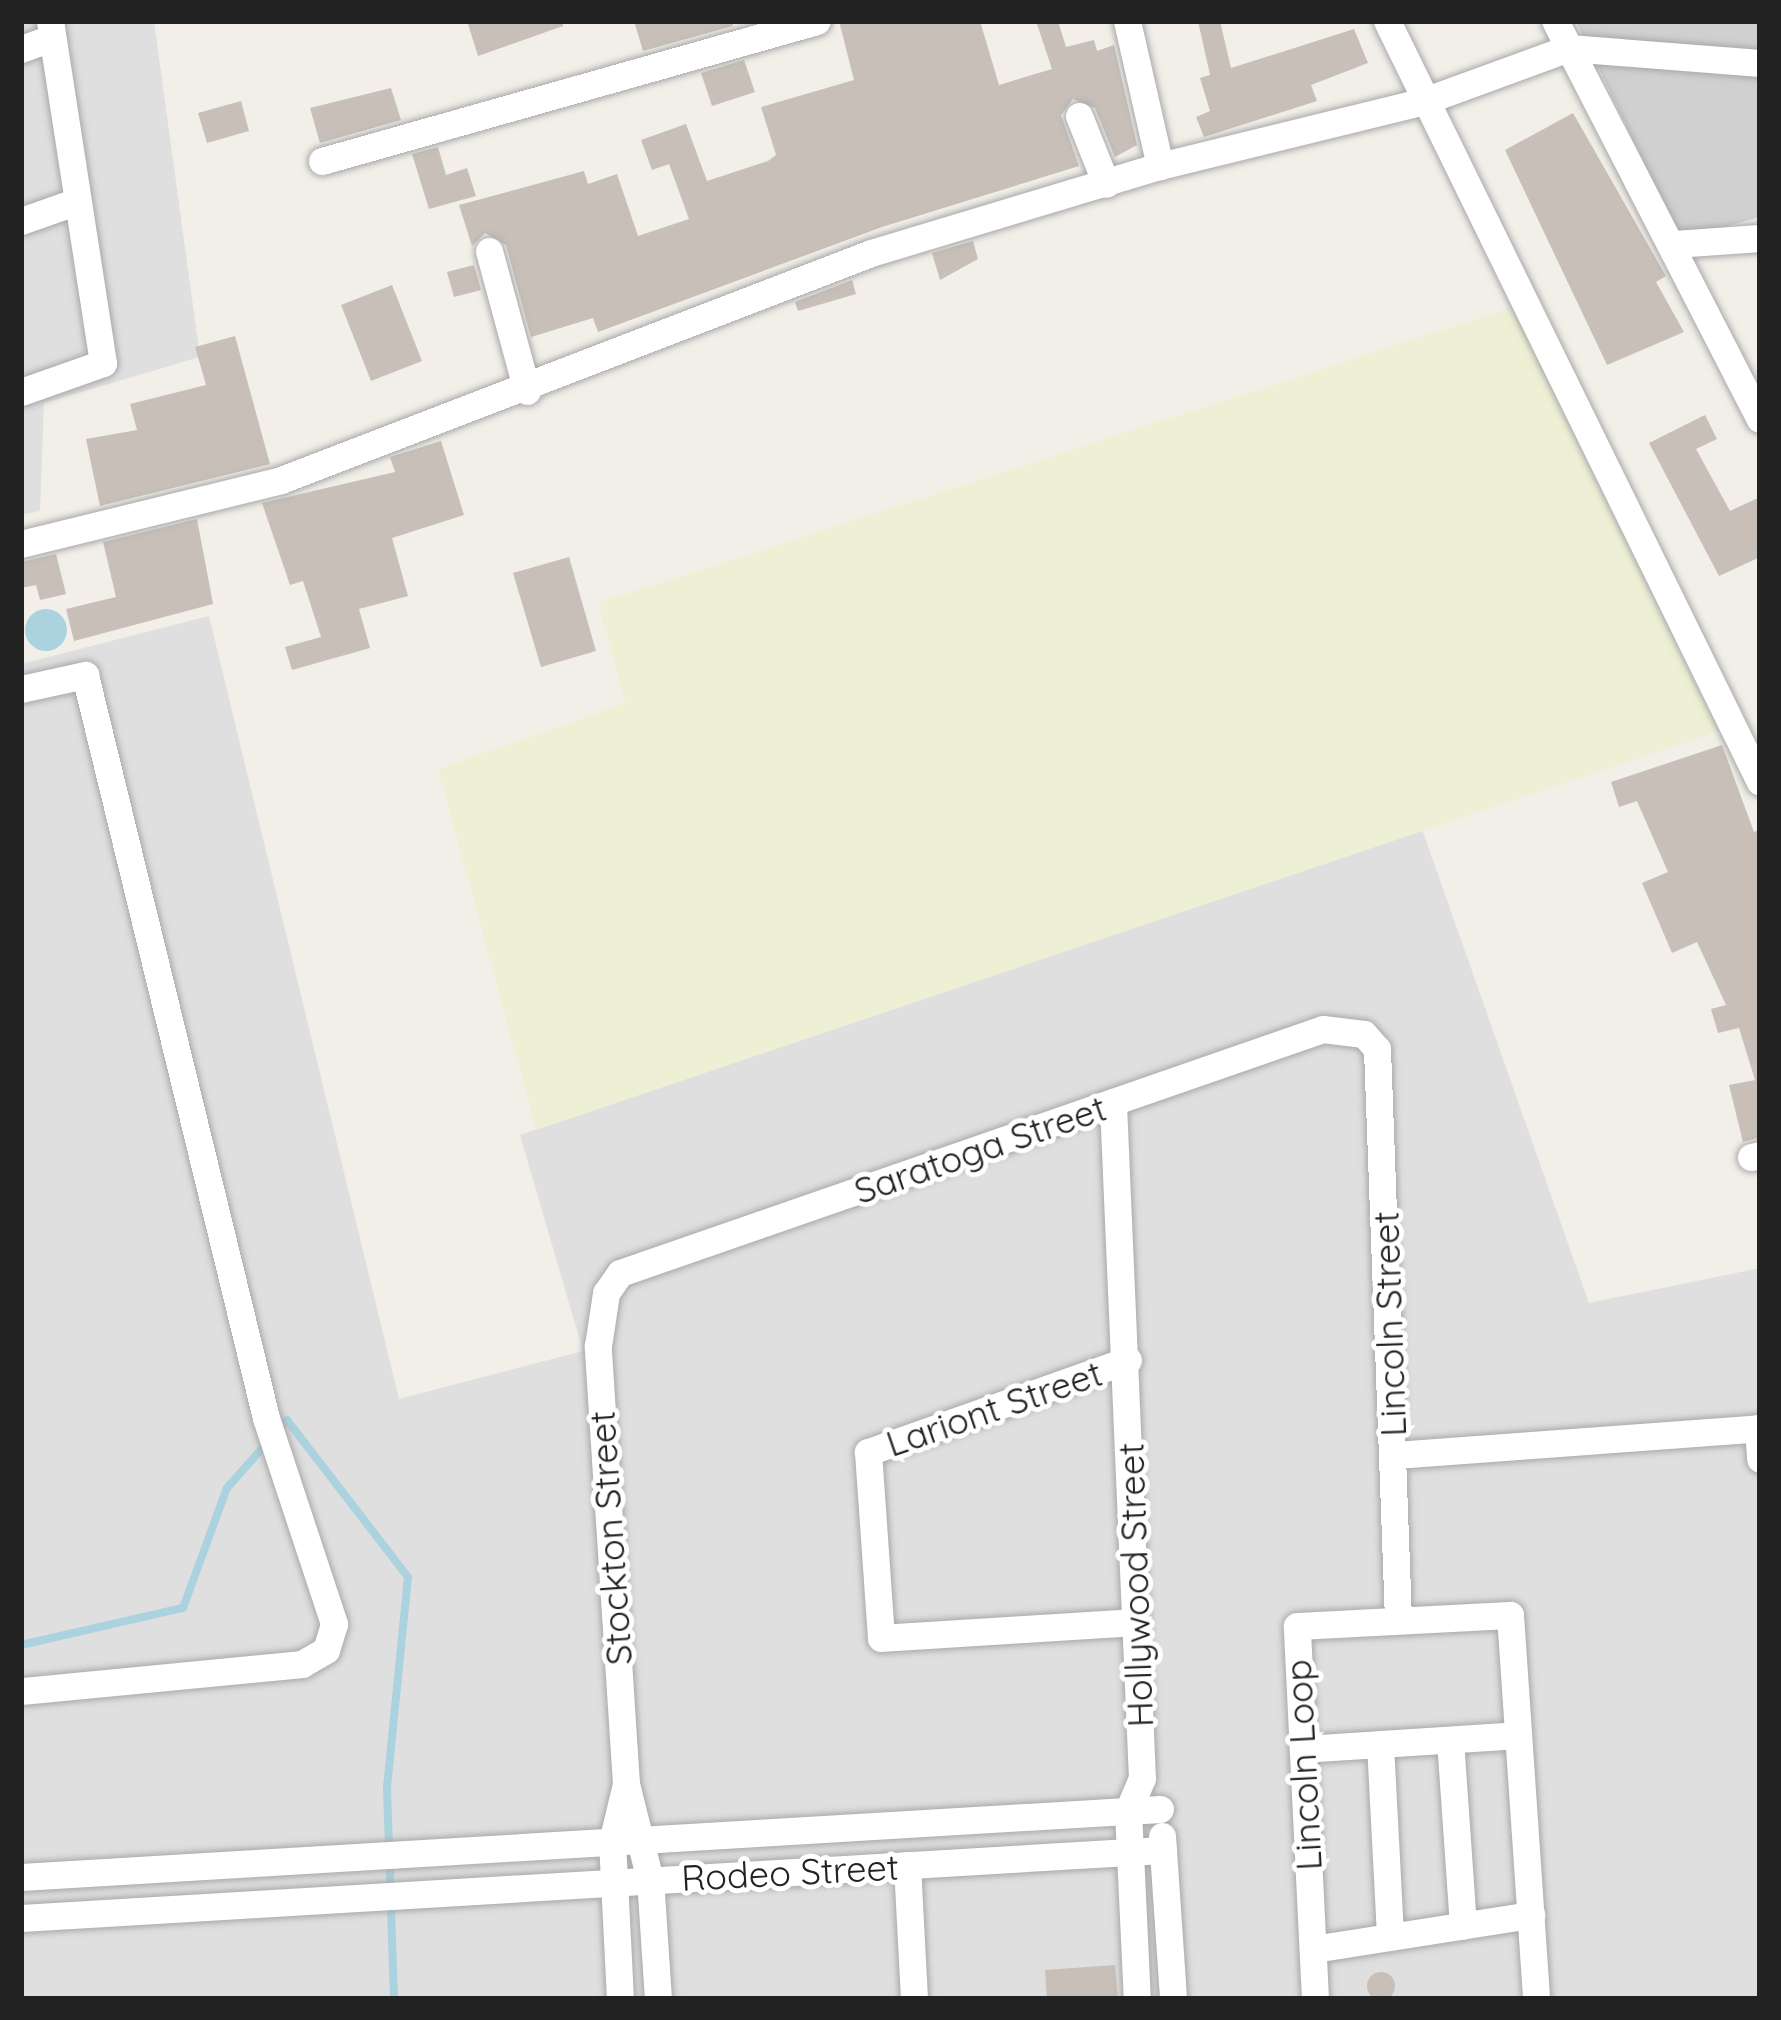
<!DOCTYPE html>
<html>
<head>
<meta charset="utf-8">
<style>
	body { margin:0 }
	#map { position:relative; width:1781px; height:2020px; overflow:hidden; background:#f2efe9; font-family:Quicksand,sans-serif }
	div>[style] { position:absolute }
	.residential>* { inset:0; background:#e0dfdf }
	.religious>* { inset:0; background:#d0d0d0 }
	.farmland>* { inset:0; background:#eef0d5 }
	.water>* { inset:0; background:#aad3df }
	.round { border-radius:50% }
	.stream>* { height:8px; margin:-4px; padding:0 4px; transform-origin:4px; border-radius:4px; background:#aad3df }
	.building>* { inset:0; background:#c7bfb8 }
	.roads { filter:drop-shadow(0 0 3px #a9a9a9) drop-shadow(0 0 3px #a9a9a9) }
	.minor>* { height:27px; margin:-13.5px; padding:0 13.5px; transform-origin:13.5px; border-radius:13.5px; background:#fff }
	span { translate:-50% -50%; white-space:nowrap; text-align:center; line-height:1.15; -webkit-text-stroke:10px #fff; paint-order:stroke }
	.street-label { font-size:36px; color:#222 }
	.frame { position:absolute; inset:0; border:24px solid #222; pointer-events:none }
</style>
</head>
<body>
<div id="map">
	<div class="residential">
		<i style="clip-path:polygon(21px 21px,154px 21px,200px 357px,44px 403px,40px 511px,21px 515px)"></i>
		<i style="clip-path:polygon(209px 616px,399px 1399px,583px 1351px,520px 1135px,1422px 829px,1589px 1303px,1760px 1268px,1760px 1999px,21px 1999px,21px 664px)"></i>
	</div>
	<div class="religious">
		<i style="clip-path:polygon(1576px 21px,1760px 21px,1760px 217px,1681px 239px)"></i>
	</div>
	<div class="farmland">
		<i style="clip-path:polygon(1516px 306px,1728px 728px,536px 1130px,438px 769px,625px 703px,598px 603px)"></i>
	</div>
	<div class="water">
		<i class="round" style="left:25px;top:609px;width:42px;height:42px"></i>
	</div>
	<div class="stream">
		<i style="left:276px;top:1433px;width:17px;rotate:-50deg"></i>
		<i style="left:287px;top:1420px;width:198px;rotate:52.4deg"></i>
		<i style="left:408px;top:1577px;width:211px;rotate:95.7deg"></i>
		<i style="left:387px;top:1787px;width:212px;rotate:88.1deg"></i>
		<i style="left:21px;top:1645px;width:166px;rotate:-12.9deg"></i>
		<i style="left:183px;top:1608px;width:128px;rotate:-69.9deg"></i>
		<i style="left:227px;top:1488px;width:59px;rotate:-48.4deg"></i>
	</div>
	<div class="building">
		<i style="clip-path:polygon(467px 21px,563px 21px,563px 26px,478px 56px)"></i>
		<i style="clip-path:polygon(634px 21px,732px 21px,733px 26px,643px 51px)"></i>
		<i style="clip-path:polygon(839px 21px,980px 21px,999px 85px,1052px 69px,1036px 21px,1058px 21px,1066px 47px,1094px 40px,1097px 51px,1114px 45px,1137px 145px,1115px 157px,1095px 108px,1073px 99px,1061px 115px,1079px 166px,882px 227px,598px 332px,593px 318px,531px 337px,506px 245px,485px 233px,472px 246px,459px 205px,584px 171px,588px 184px,617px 174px,638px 236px,689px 219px,669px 164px,652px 170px,641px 140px,686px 124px,707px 181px,768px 161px,776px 155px,761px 107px,854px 80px)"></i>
		<i style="clip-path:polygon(1198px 21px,1220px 21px,1231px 68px,1354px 29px,1368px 63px,1311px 85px,1317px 101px,1204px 137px,1196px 117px,1210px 111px,1200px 78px,1210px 75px)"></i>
		<i style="clip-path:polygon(744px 60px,755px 92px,712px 106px,701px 73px)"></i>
		<i style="clip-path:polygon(391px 88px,401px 120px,320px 143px,310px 108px)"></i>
		<i style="clip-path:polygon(241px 101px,249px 131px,207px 143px,198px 113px)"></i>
		<i style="clip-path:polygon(1573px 113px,1666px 276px,1656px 282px,1684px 332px,1607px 365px,1505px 150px)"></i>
		<i style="clip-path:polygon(438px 147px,446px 175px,467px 168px,476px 196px,429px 209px,412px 154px)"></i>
		<i style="clip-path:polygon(973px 241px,978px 259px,940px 280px,932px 253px)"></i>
		<i style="clip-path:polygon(474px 265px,481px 290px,454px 297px,447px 272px)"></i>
		<i style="clip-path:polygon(852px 280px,856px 294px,798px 311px,795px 302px)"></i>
		<i style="clip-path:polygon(392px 285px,422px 361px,371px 381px,341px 305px)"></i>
		<i style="clip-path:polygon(235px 336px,270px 464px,100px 506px,86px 439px,137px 430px,130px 404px,206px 385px,195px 347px)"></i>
		<i style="clip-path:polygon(1705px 415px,1717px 439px,1696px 449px,1730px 511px,1760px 497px,1760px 557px,1719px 576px,1649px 443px)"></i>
		<i style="clip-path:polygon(441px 441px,464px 515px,392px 538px,408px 596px,359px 609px,370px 648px,292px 670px,285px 647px,321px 637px,303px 581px,290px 585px,262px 503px,395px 472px,390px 457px)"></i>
		<i style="clip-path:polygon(197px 519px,213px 604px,74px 641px,66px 609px,116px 597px,103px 542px)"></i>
		<i style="clip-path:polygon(56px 554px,66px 594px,40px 600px,36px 585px,21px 588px,21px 562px)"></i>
		<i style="clip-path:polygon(569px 557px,596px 651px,541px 667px,513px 573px)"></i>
		<i style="clip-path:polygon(1722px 745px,1754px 832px,1760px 829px,1760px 1137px,1743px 1142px,1729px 1085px,1755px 1080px,1739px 1028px,1718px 1033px,1711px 1009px,1726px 1005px,1697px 942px,1672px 953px,1642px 883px,1668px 872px,1637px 801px,1619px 807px,1611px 782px)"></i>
		<i style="clip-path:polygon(1115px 1965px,1118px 1999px,1047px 1999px,1045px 1970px)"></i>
		<i class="round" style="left:1367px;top:1972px;width:28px;height:28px"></i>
	</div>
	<div class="roads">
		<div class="minor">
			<i style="left:1127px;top:21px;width:149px;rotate:77.2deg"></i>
			<i style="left:1387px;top:21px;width:847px;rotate:63.89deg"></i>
			<i style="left:21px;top:49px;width:33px;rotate:-20deg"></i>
			<i style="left:1760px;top:63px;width:192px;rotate:-175.5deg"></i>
			<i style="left:1569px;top:48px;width:417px;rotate:62.8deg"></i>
			<i style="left:1079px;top:116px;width:73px;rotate:68.3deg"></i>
			<i style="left:322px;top:161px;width:514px;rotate:-15.79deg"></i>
			<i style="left:21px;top:221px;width:57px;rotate:-19.4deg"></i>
			<i style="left:1674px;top:244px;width:86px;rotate:-4deg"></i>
			<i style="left:489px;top:251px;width:145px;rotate:74.8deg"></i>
			<i style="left:21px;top:392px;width:87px;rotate:-19.5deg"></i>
			<i style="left:103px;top:363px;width:346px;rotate:-98.8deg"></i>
			<i style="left:21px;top:544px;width:268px;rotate:-13.8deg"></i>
			<i style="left:281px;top:480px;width:632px;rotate:-21.04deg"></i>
			<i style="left:871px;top:253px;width:302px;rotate:-16.8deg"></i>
			<i style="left:1160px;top:166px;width:272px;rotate:-13.8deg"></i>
			<i style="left:1424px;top:101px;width:154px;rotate:-20.1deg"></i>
			<i style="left:1569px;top:48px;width:30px;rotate:-117deg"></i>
			<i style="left:21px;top:689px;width:66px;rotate:-12.3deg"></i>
			<i style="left:85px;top:675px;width:765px;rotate:76.31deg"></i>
			<i style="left:266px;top:1418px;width:217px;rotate:71.7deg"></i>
			<i style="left:334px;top:1624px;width:27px;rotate:107deg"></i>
			<i style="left:326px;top:1650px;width:28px;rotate:150deg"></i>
			<i style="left:302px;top:1664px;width:282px;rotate:174.5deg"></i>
			<i style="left:1113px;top:1104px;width:675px;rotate:87.54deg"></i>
			<i style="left:1142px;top:1778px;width:36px;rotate:113deg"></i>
			<i style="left:1128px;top:1811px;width:188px;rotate:87.3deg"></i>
			<i style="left:1751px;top:1157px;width:9px;rotate:-13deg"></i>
			<i style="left:1128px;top:1360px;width:276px;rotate:160.5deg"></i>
			<i style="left:868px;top:1452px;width:186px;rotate:86deg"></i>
			<i style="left:881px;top:1638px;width:254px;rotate:-3.6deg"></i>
			<i style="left:1758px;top:1428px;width:31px;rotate:86deg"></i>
			<i style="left:1395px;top:1455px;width:366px;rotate:-4.2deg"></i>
			<i style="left:1450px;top:1740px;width:186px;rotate:86deg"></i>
			<i style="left:1380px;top:1744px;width:193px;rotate:87deg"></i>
			<i style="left:1303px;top:1749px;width:215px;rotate:-3.7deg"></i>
			<i style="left:1162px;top:1836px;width:163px;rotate:86.1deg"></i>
			<i style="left:907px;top:1865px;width:134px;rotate:87deg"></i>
			<i style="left:21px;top:1877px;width:1141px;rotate:-3.42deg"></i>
			<i style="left:21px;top:1918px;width:1144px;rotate:-3.41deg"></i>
			<i style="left:1313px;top:1949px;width:221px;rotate:-8.9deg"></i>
			<i style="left:620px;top:1999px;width:157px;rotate:-92.9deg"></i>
			<i style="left:612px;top:1842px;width:60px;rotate:-76.4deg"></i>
			<i style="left:658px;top:1999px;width:119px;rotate:-93.8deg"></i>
			<i style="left:650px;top:1880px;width:99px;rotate:-104deg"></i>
			<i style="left:626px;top:1784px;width:439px;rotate:-93.7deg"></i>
			<i style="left:598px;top:1346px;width:54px;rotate:-81.4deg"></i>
			<i style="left:606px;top:1293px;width:24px;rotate:-55deg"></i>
			<i style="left:620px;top:1273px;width:744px;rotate:-19.14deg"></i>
			<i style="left:1323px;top:1029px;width:41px;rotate:7deg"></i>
			<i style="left:1364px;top:1034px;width:20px;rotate:49deg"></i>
			<i style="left:1377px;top:1049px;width:571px;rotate:87.89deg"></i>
			<i style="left:1315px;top:1999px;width:373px;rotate:-92.8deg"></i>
			<i style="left:1297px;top:1626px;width:213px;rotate:-3deg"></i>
			<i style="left:1510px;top:1615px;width:385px;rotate:86.1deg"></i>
		</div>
	</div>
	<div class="street-label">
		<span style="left:980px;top:1149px;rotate:-19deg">Saratoga Street</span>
		<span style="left:1389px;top:1324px;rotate:-92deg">Lincoln Street</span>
		<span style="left:994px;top:1408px;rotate:-19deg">Lariont Street</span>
		<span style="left:610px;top:1538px;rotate:-94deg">Stockton Street</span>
		<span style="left:1135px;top:1585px;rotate:-92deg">Hollywood Street</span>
		<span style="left:1303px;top:1765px;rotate:-93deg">Lincoln Loop</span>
		<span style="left:790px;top:1872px;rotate:-3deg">Rodeo Street</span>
	</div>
	<div class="frame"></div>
</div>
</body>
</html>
